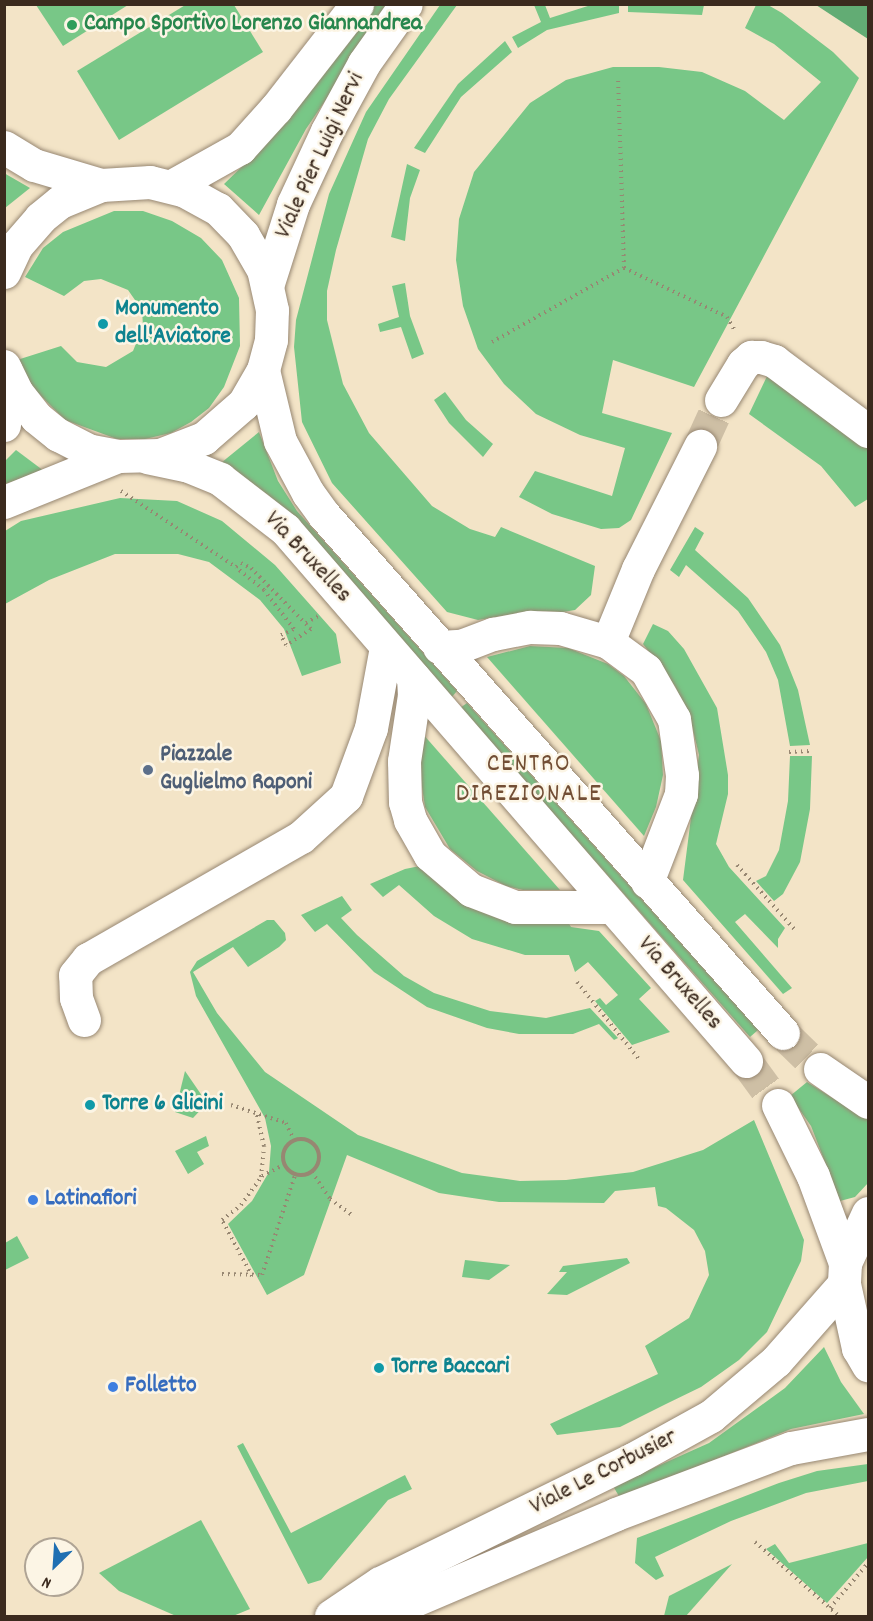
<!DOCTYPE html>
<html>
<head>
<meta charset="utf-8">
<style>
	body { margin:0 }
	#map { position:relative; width:873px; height:1621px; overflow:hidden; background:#f3e4c7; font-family:Dekko,sans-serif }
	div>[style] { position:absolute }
	.green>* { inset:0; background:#78c787 }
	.forest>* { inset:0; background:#62ac74 }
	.minor-tunnel>* { height:33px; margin-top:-16.5px; transform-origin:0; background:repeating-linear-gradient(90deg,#cebfa5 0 33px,transparent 0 49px) }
	.path>* { height:4px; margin-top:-2px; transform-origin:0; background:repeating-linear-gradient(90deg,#978772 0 1.5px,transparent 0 6px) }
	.path>.ring { margin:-2px; padding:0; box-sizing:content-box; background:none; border:4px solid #978772; border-radius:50% }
	.roads { filter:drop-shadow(0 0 2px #978772) drop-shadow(0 0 2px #978772) }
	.minor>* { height:33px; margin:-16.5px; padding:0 16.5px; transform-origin:16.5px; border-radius:16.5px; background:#fff }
	.dots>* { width:16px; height:16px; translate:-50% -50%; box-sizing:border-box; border:3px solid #fcf5e5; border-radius:50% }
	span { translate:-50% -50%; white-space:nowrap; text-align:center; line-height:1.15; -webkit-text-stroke:5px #fcf5e5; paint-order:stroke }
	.leisure-label { font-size:24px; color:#27864d; font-weight:700 }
	.left { translate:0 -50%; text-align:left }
	.street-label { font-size:24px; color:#3b2a1e }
	.culture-label { font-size:24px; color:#0d838f; font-weight:700 }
	.service-label { font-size:24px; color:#4e5e75; font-weight:700 }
	.shop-label { font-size:24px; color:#366cbe; font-weight:700 }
	.neighbourhood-label { font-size:26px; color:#724e35; letter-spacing:1.5px }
	.frame { position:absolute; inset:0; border:6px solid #3b2a1e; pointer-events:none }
	.north { position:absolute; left:24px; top:1537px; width:60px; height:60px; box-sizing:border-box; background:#fcf5e5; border:2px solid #afa495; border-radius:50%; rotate:205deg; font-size:16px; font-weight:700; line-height:24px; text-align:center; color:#3b2a1e }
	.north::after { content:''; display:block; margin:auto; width:21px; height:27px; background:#1f6fb2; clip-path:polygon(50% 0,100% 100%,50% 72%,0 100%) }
</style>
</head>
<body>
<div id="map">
	<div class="green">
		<i style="clip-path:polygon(187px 4px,234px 5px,263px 52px,119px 140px,77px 71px)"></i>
		<i style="clip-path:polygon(36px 5px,128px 5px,63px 46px)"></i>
		<i style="clip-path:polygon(373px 5px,390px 5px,306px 129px,259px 215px,224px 184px,254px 155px)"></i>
		<i style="clip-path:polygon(440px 5px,457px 5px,389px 99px,368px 139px,336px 250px,327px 291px,327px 320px,343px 384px,369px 433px,432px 506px,470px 529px,495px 537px,501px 527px,595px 566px,591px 595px,575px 610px,563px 612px,533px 611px,478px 620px,447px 612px,332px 483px,302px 422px,294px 347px,296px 320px,329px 194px,366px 112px)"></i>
		<i style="clip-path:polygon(534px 5px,545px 5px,550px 18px,591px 5px,619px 5px,619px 13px,547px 30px,518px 48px,512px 37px,541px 22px)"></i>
		<i style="clip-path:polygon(628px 5px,701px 4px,704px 5px,702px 15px,628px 12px)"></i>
		<i style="clip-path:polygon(756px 5px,768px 5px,782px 13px,833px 52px,859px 78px,694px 387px,613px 360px,602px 413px,672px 433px,631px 520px,619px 528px,601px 529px,552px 514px,519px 497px,535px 471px,612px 496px,625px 448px,580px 435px,536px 414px,504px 384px,478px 349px,463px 306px,456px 260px,459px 219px,474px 172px,530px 103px,566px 80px,613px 67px,659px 67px,702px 72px,745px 91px,784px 120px,821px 82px,774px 44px,745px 28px)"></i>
		<i style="clip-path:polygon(505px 41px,512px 52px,461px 97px,425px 153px,414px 148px,458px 84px)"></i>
		<i style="clip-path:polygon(407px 164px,420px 170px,410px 198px,405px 241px,391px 237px)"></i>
		<i style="clip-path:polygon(4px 173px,30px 188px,5px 208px,4px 208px)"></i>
		<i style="clip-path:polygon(114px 211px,143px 211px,172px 221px,201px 238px,222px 260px,239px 298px,240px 346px,224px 387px,209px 408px,191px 422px,171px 433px,145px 439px,117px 439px,65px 420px,33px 388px,17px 360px,61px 346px,77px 362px,106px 367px,133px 351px,143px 326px,142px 310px,128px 290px,101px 279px,84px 281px,64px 296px,25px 277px,43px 248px,63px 232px)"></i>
		<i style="clip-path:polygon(405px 283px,410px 316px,424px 354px,412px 359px,401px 327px,380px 332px,378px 324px,399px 317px,392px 286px)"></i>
		<i style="clip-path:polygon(769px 372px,868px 446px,868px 499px,855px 507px,821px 466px,749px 414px)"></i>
		<i style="clip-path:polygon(445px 392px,466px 420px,493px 444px,483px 457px,449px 423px,434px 400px)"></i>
		<i style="clip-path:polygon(259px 432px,278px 481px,297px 511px,457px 691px,451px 698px,292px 516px,267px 494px,216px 467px)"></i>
		<i style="clip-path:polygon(16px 450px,44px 471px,5px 484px,5px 461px)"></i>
		<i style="clip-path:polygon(120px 498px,177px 501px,222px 521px,275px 565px,336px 634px,341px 663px,302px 676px,284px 629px,260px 600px,209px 562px,178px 554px,115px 554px,49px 580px,5px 604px,5px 531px,21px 521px)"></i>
		<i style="clip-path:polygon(695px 527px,704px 533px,695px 550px,748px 598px,780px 645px,798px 690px,810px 745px,790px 746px,778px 680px,766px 652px,738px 611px,686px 565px,679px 577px,670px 570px)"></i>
		<i style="clip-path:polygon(653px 624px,668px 631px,684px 649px,717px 708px,728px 775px,728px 794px,716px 844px,729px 867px,785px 928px,778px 939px,778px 948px,745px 914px,735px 922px,792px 988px,783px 994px,683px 880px,699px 755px,690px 718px,675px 686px,643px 644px)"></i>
		<i style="clip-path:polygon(530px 646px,568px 648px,608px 664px,624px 676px,646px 704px,661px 741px,663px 775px,656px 807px,644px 836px,487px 657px)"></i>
		<i style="clip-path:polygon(467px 703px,758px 1030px,750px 1037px,460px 708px)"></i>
		<i style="clip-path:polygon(422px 733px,560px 890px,523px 890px,506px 886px,477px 871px,450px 849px,425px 807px,419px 767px)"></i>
		<i style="clip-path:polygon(790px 756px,812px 756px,810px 809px,800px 862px,783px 894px,774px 901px,756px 881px,766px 876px,779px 850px,788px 801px)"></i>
		<i style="clip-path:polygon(425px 865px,568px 922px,571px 927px,599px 931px,651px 988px,639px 999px,670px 1032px,632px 1045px,595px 1001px,600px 998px,606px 1005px,618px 995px,588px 962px,575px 972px,569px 955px,525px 955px,472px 939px,434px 916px,399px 885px,383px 897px,370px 884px,405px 869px)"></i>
		<i style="clip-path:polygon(342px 896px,352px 910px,341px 918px,357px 935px,404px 976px,434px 993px,490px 1011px,546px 1018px,590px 1008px,618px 1038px,614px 1040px,599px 1024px,573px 1034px,519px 1034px,487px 1028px,427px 1007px,374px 972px,327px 924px,315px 932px,301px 915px)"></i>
		<i style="clip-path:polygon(267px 920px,274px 920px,285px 933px,286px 940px,279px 947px,248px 967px,233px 947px,193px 972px,217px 1013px,265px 1072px,358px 1135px,462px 1173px,520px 1181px,566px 1180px,633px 1172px,703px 1150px,754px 1120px,804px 1240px,801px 1261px,767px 1332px,739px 1360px,701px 1387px,666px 1404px,620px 1427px,557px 1435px,550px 1424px,658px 1374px,645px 1346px,689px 1318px,709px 1275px,705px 1251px,694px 1230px,666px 1208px,658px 1206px,655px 1187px,615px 1191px,604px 1203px,499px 1202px,439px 1193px,347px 1155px,304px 1275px,267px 1295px,228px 1224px,252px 1201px,269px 1172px,271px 1146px,265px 1118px,196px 996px,190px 972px,197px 961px)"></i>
		<i style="clip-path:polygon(185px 1071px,207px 1103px,193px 1118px,175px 1112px)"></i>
		<i style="clip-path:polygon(807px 1082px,868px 1120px,868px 1183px,855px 1197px,840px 1201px,811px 1126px,790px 1096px)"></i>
		<i style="clip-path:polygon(206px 1136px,209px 1146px,197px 1152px,204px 1164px,188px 1174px,175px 1151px)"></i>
		<i style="clip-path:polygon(17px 1236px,29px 1258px,5px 1270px,5px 1243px)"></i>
		<i style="clip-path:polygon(627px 1258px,630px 1263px,567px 1295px,547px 1294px,567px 1272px,559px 1272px,563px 1266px)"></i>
		<i style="clip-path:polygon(465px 1260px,510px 1265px,489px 1280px,462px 1277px)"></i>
		<i style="clip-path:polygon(824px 1347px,841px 1382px,864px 1414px,791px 1429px,620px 1498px,613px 1486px,709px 1443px,785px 1388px)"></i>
		<i style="clip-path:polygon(243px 1443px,291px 1533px,405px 1475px,412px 1489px,388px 1500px,321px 1580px,308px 1584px,237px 1446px)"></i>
		<i style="clip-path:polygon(868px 1464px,868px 1481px,806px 1493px,731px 1521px,655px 1557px,664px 1576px,656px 1580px,635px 1563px,637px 1538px,779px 1483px,817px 1471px)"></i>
		<i style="clip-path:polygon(201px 1520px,250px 1609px,233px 1616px,176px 1616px,119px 1591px,99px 1573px)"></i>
		<i style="clip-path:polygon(868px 1543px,868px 1557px,827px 1603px,766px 1549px,775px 1544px,789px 1563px)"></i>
		<i style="clip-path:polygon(732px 1564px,686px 1616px,664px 1616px,669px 1596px)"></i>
	</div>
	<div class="forest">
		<i style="clip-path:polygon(816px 5px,868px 5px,868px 39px)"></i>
	</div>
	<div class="minor-tunnel">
		<i style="left:700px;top:446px;width:51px;rotate:-65.5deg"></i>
		<i style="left:783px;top:1033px;width:52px;rotate:44.2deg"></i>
		<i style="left:746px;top:1061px;width:54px;rotate:54deg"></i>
	</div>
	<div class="path">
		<i style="left:624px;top:268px;width:114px;rotate:25.4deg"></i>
		<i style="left:727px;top:317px;width:16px;rotate:60deg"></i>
		<i style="left:492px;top:342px;width:151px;rotate:-29.3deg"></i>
		<i style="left:624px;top:268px;width:192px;rotate:-91.8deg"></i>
		<i style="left:121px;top:491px;width:138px;rotate:33.5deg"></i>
		<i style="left:236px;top:567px;width:6px;rotate:-39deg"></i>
		<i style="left:241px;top:563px;width:11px;rotate:27deg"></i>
		<i style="left:251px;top:568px;width:86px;rotate:45.5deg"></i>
		<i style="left:311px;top:629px;width:30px;rotate:147deg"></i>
		<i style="left:286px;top:645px;width:11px;rotate:-117deg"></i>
		<i style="left:281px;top:635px;width:14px;rotate:-25deg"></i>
		<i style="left:294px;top:629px;width:49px;rotate:-127.6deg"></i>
		<i style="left:264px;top:590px;width:36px;rotate:-141deg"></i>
		<i style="left:306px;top:623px;width:16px;rotate:-30deg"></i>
		<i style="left:789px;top:752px;width:21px;rotate:-3deg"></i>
		<i style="left:737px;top:865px;width:89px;rotate:48.2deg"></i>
		<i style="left:577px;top:982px;width:99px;rotate:51.2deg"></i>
		<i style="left:231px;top:1105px;width:58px;rotate:18.1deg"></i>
		<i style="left:286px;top:1123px;width:19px;rotate:65deg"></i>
		<i class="ring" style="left:283px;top:1139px;width:32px;height:32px"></i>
		<i style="left:312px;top:1172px;width:32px;rotate:56deg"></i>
		<i style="left:330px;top:1199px;width:27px;rotate:36deg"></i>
		<i style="left:262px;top:1176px;width:25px;rotate:-27deg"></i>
		<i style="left:222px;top:1274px;width:40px;rotate:1.4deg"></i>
		<i style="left:262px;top:1275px;width:105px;rotate:-71.7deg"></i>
		<i style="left:252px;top:1276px;width:64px;rotate:-118.2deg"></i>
		<i style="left:222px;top:1220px;width:24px;rotate:-38deg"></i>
		<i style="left:241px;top:1205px;width:34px;rotate:-54deg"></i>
		<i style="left:261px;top:1177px;width:31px;rotate:-84deg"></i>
		<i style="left:264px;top:1146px;width:32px;rotate:-103deg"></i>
		<i style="left:755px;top:1542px;width:112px;rotate:41.4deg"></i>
		<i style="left:830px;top:1608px;width:59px;rotate:-49.8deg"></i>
	</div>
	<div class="roads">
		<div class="minor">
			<i style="left:4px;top:147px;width:35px;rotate:31deg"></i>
			<i style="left:34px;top:165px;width:70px;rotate:16.6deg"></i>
			<i style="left:172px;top:186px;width:78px;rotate:-29.2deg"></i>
			<i style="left:240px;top:148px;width:54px;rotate:-48deg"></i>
			<i style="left:276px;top:108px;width:132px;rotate:-52.1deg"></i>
			<i style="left:4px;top:272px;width:29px;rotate:-65deg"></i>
			<i style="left:16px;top:246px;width:37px;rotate:-49deg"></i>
			<i style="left:40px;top:218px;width:26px;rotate:-39deg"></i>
			<i style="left:60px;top:202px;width:44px;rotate:-22.5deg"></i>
			<i style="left:101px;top:185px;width:49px;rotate:-3.5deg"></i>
			<i style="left:150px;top:182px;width:36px;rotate:14deg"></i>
			<i style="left:185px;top:191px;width:38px;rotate:29deg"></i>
			<i style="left:218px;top:209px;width:36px;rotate:46deg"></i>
			<i style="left:243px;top:235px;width:39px;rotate:60deg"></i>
			<i style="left:263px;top:269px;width:42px;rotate:77.6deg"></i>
			<i style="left:272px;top:310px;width:30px;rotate:92deg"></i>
			<i style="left:271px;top:340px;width:31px;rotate:105deg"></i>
			<i style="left:263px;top:370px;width:39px;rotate:120deg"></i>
			<i style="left:243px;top:404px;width:52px;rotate:138.9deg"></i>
			<i style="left:204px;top:438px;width:47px;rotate:158.9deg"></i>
			<i style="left:160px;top:455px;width:42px;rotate:178.6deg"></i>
			<i style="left:118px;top:456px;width:31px;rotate:-169deg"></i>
			<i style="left:88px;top:450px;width:34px;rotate:-153deg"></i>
			<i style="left:58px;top:435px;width:28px;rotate:-141deg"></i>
			<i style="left:36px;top:417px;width:31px;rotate:-128deg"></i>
			<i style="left:17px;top:393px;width:30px;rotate:-116deg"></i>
			<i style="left:268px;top:283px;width:83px;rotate:-72.4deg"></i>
			<i style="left:293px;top:204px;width:81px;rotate:-65deg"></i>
			<i style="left:327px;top:131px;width:77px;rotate:-61.4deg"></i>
			<i style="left:364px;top:63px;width:72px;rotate:-54.6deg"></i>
			<i style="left:263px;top:370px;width:73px;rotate:76.5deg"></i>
			<i style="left:280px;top:441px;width:59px;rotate:61.7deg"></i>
			<i style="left:308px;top:493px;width:27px;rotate:54deg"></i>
			<i style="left:324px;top:515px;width:692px;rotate:48.46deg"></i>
			<i style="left:721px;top:400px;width:42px;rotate:-58.6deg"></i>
			<i style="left:743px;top:364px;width:11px;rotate:-41deg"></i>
			<i style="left:751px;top:357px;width:10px"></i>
			<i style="left:761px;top:357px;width:14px;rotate:17deg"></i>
			<i style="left:774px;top:361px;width:117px;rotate:36.7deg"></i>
			<i style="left:4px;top:425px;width:54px;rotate:-87.9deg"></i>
			<i style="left:147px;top:457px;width:40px;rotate:12deg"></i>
			<i style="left:186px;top:465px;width:37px;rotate:22deg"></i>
			<i style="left:220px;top:479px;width:82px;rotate:37.6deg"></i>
			<i style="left:285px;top:529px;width:704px;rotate:49.09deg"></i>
			<i style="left:4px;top:502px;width:123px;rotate:-22deg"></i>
			<i style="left:608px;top:642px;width:79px;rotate:-67.7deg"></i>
			<i style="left:638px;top:569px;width:138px;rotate:-63.2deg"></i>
			<i style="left:439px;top:647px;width:22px;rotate:-3deg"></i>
			<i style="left:461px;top:646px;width:34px;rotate:-21deg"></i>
			<i style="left:493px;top:634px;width:38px;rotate:-11deg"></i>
			<i style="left:530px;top:627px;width:30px;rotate:2deg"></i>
			<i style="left:560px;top:628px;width:50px;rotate:16.3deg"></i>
			<i style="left:608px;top:642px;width:47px;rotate:36.4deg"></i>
			<i style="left:646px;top:670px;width:56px;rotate:60.3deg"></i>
			<i style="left:674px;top:719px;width:57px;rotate:81.9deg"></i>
			<i style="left:682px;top:775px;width:19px;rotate:93deg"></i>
			<i style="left:681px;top:794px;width:94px;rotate:111.1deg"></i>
			<i style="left:413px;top:677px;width:18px;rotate:87deg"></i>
			<i style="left:414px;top:695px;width:67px;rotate:98.6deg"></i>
			<i style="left:404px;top:761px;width:41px;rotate:88.6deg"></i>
			<i style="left:405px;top:802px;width:19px;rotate:74deg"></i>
			<i style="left:410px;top:820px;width:40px;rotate:60.3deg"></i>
			<i style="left:430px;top:855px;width:54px;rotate:40.5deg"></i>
			<i style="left:471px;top:890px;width:47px;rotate:21.1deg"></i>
			<i style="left:515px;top:907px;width:97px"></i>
			<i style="left:84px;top:1020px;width:23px;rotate:-110deg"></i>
			<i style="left:76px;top:998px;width:23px;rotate:-92deg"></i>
			<i style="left:75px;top:975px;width:21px;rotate:-51deg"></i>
			<i style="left:88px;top:959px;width:245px;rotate:-29.8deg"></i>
			<i style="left:301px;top:837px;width:61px;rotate:-42.3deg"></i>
			<i style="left:346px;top:796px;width:72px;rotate:-69.8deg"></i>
			<i style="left:371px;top:728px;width:82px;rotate:-79.5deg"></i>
			<i style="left:820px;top:1069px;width:58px;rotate:34.5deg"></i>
			<i style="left:778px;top:1105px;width:79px;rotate:63.8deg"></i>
			<i style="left:813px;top:1176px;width:93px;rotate:69.8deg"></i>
			<i style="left:868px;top:1213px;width:55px;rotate:114.7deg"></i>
			<i style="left:845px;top:1263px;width:21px;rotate:93deg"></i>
			<i style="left:844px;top:1284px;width:66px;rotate:77.7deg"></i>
			<i style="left:858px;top:1348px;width:20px;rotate:60deg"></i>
			<i style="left:331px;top:1616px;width:59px;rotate:-34deg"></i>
			<i style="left:380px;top:1583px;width:282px;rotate:-26.1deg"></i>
			<i style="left:633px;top:1459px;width:89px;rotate:-28.9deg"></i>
			<i style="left:711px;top:1416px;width:85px;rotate:-40.2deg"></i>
			<i style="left:776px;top:1361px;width:103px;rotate:-48.6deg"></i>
			<i style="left:355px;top:1616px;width:42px;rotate:-11deg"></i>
			<i style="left:396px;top:1608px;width:239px;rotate:-23.1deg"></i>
			<i style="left:616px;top:1514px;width:187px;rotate:-20.7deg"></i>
			<i style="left:791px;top:1448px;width:78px;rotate:-10.3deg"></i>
		</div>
	</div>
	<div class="dots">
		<i style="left:72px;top:25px;background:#2e9e5b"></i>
		<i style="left:103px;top:324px;background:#0f9aa8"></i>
		<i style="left:148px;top:770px;background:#5c6f8a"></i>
		<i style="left:90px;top:1105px;background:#0f9aa8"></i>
		<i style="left:33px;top:1200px;background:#3f7fe0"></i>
		<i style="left:379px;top:1368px;background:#0f9aa8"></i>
		<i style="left:113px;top:1387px;background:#3f7fe0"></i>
	</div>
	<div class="leisure-label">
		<span class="left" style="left:84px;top:25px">Campo Sportivo Lorenzo Giannandrea</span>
	</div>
	<div class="street-label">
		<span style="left:321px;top:156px;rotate:-65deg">Viale Pier Luigi Nervi</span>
		<span style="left:307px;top:558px;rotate:47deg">Via Bruxelles</span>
		<span style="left:679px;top:984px;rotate:49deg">Via Bruxelles</span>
		<span style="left:604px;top:1473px;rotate:-27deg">Viale Le Corbusier</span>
	</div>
	<div class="culture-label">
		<span class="left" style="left:115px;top:324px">Monumento<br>dell'Aviatore</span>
		<span class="left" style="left:102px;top:1105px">Torre 6 Glicini</span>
		<span class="left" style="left:391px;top:1368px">Torre Baccari</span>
	</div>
	<div class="service-label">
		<span class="left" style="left:160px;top:770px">Piazzale<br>Guglielmo Raponi</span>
	</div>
	<div class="shop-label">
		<span class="left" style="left:45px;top:1200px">Latinafiori</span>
		<span class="left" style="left:125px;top:1387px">Folletto</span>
	</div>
	<div class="neighbourhood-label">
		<span style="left:529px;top:780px">CENTRO<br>DIREZIONALE</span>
	</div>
	<div class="frame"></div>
	<div class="north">N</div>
</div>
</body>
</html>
